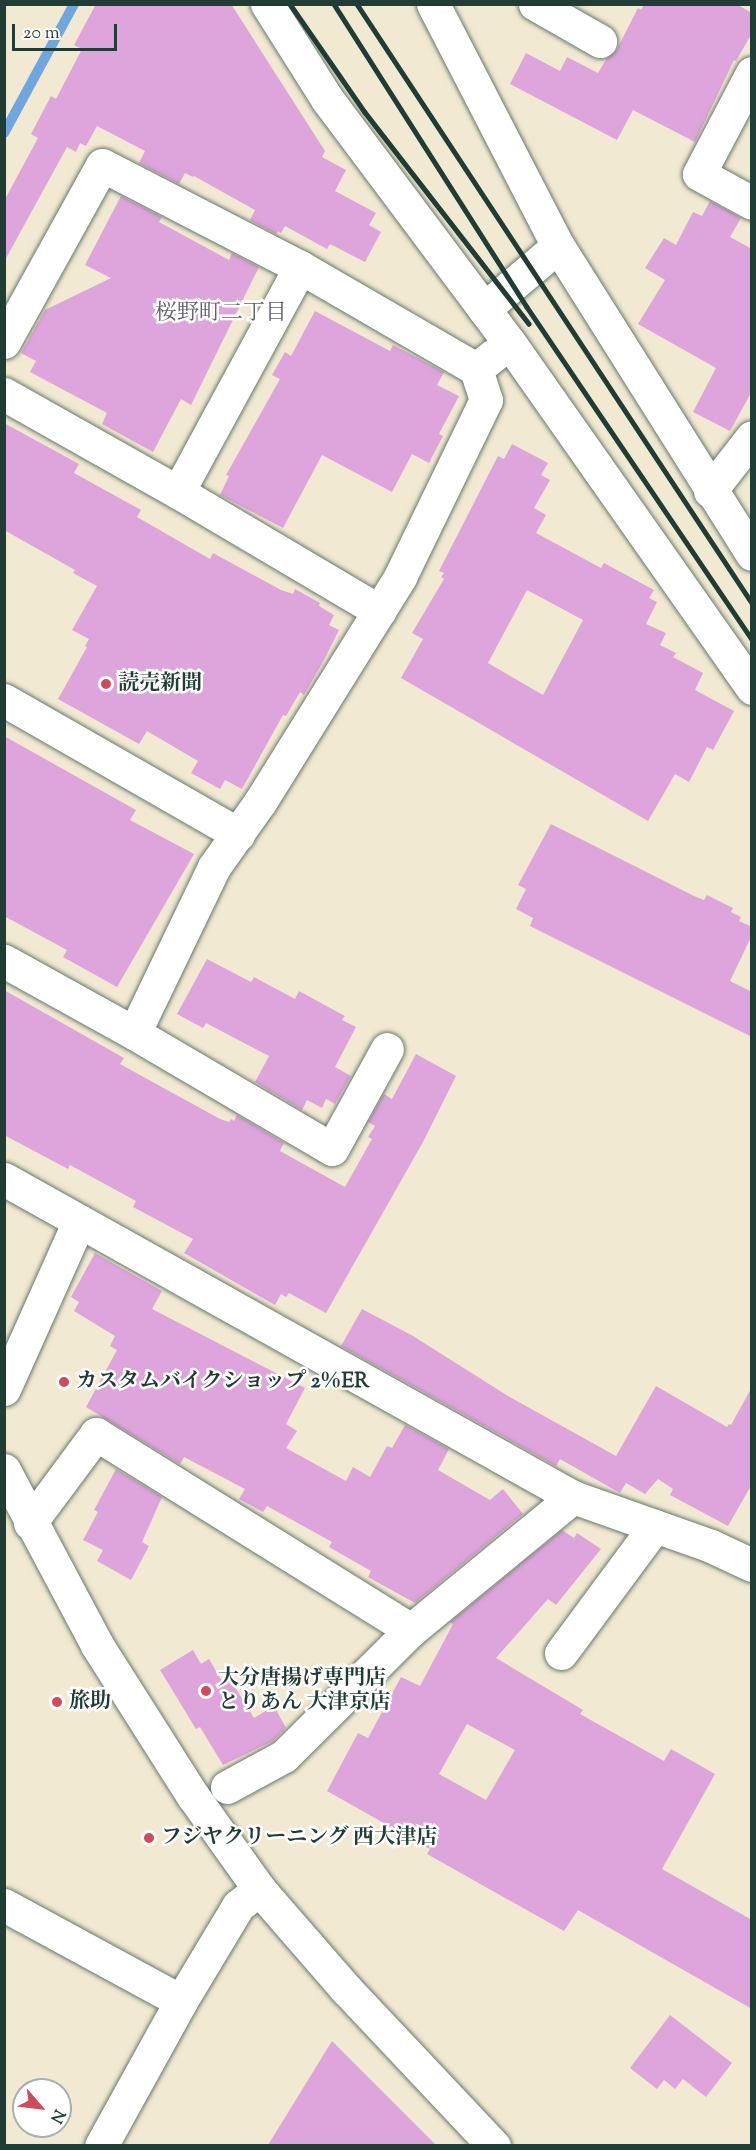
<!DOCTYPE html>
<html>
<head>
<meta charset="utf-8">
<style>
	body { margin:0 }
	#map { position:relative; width:756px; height:2150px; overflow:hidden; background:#f1e9d1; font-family:"Sorts Mill Goudy","Noto Serif JP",serif }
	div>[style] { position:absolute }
	.stream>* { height:10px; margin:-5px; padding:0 5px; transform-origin:5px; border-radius:5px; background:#6fa6dd }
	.building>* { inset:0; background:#dea5dc }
	.roads { filter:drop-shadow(0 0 2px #68796b) drop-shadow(0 0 2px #68796b) }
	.minor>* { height:33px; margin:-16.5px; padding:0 16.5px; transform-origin:16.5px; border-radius:16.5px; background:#fff }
	.rail>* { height:4.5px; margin:-2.25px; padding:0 2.25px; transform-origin:2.25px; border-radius:2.25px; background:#1f3d34 }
	.dots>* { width:16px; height:16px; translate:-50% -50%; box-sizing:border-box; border:3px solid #fff; border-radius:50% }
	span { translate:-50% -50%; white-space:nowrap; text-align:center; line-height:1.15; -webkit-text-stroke:5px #fff; paint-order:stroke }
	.poi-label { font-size:21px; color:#1f3d34; font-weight:700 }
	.left { translate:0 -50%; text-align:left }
	.neighbourhood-label { font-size:22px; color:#62616f }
	.frame { position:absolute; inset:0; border:6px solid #1f3d34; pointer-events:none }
	.north { position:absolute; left:12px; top:2078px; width:60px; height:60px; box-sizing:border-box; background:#fff; border:2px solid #a5b1ae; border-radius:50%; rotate:118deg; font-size:16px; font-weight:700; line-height:24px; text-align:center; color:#1f3d34 }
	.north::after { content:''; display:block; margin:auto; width:21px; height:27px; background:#d1495b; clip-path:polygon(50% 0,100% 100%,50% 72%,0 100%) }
	.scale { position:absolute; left:12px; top:24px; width:105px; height:27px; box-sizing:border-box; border:3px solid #1f3d34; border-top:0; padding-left:8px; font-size:18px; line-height:21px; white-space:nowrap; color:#1f3d34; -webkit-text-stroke:4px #fff; paint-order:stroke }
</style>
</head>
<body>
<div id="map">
	<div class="stream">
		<i style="left:4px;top:133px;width:147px;rotate:-61.5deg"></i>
	</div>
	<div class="building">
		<i style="clip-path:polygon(96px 4px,231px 4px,325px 151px,322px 157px,346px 170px,335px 191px,376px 213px,369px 225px,381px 232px,365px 262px,330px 244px,327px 249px,285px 226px,281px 233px,278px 231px,276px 234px,250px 220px,255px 210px,194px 176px,193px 177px,185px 173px,179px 184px,139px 163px,145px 151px,97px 126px,86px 146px,80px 143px,76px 152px,67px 147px,4px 262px,4px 201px,38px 138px,31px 134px,51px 96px,56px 99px,82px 49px,74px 45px)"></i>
		<i style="clip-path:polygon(644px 4px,736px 4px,752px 13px,752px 33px,736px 61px,734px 60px,695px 142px,633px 110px,617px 140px,510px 84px,526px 53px,560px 71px,567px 57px,598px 73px,607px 58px,616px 51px,638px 8px,641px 10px)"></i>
		<i style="clip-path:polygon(121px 196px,162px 217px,159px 222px,229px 260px,232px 253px,259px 267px,191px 405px,181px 399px,153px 452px,102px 424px,107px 413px,30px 372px,36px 361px,21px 353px,45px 310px,111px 278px,85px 265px)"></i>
		<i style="clip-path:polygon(710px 201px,741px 218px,730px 237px,752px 249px,752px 391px,730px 431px,693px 412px,716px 368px,638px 324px,665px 280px,645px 268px,664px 238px,676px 245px,693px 212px,702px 216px)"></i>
		<i style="clip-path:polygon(315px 311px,390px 351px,393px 345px,444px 372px,437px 385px,459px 396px,439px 434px,443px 436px,429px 463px,412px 454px,392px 492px,322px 455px,283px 528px,220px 495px,229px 476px,226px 475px,280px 379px,272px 375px,285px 352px,291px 356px)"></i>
		<i style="clip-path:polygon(4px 423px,79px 464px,74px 473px,141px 510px,137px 517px,210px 559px,213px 553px,281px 590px,293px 594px,295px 589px,320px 603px,319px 606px,334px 615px,329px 625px,339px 630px,324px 660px,304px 695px,300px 692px,286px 716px,283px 715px,242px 789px,225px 780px,220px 789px,191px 773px,198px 761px,147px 731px,139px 744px,58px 699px,87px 647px,85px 646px,89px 639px,72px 630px,97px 586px,73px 573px,75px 570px,4px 530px)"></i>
		<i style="clip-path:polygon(evenodd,512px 444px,548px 463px,541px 475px,550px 480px,534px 508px,546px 515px,536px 533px,601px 568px,604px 563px,654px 590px,649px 598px,657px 602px,646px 624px,666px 633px,660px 645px,676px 653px,673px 657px,703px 673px,695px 690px,734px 711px,713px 750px,707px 747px,689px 782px,675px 774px,648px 821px,401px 678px,423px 639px,412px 633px,444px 579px,441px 577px,444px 573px,439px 571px,498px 456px,504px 459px,512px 444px,527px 590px,583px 620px,543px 695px,488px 663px,527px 590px)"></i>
		<i style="clip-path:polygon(4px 736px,136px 810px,130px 820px,194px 854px,117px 987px,63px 957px,67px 950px,4px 916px)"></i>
		<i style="clip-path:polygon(551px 824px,694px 896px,704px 900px,707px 895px,733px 908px,731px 912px,741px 917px,739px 921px,752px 927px,752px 935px,730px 981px,752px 992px,752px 1037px,530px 926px,533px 918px,516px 909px,526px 889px,518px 885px)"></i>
		<i style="clip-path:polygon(207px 959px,251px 982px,254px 977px,295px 999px,299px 991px,345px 1016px,342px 1020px,356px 1027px,335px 1067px,351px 1076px,335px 1104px,326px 1099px,322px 1108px,307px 1100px,302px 1110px,255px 1082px,269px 1056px,206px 1023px,203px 1028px,177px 1014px)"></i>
		<i style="clip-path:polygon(4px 990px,124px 1058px,120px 1064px,220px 1119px,229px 1122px,231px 1119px,234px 1121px,237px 1115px,284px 1143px,280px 1151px,345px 1187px,372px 1139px,368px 1137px,375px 1126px,368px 1122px,384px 1094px,392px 1099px,416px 1054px,456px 1076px,423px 1142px,326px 1313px,289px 1293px,286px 1297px,281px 1294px,275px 1305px,184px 1253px,193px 1239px,133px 1207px,136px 1201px,70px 1165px,68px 1169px,4px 1135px)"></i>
		<i style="clip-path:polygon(95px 1253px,162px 1291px,152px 1309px,305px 1388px,286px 1424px,297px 1431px,286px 1448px,346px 1481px,353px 1467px,370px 1477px,387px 1446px,392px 1448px,405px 1425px,449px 1449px,438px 1470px,490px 1500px,503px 1489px,523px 1514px,415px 1603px,368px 1577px,371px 1571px,329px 1547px,332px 1542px,267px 1506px,263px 1512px,239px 1499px,245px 1489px,184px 1457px,180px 1464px,86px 1407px,117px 1350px,110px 1346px,115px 1336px,74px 1311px,79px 1302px,71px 1297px)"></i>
		<i style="clip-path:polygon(362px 1309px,413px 1336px,508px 1396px,616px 1456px,656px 1386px,727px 1427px,729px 1424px,731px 1425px,752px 1387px,752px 1484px,728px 1526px,670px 1495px,673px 1489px,658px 1479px,645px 1494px,626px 1483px,620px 1493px,560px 1459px,556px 1466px,341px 1346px)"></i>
		<i style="clip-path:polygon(116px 1469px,162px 1497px,142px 1542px,149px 1546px,131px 1580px,97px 1561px,103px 1550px,83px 1540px,98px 1512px,94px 1510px)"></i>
		<i style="clip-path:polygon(evenodd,562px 1530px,574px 1538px,577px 1533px,601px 1549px,556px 1605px,548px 1599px,496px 1658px,583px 1710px,580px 1714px,664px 1761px,671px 1749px,715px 1774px,662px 1869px,752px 1920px,752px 2009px,578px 1910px,564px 1931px,427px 1854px,430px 1849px,327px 1791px,358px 1733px,368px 1738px,401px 1677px,420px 1686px,453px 1624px,450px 1622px,562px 1530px,467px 1724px,515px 1750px,486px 1800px,439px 1774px,467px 1724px)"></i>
		<i style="clip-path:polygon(193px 1650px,201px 1664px,209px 1659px,223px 1683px,230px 1679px,254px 1718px,274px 1706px,286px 1728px,273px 1741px,223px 1765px,200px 1727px,196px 1729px,160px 1670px)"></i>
		<i style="clip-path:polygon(670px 2015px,732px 2063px,706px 2097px,683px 2079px,675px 2089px,664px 2080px,657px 2089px,630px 2068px)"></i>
		<i style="clip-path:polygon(332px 2041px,436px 2145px,268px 2145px)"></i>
	</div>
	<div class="roads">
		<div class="minor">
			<i style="left:267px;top:4px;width:112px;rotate:57.7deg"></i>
			<i style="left:327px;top:99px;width:304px;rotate:53.2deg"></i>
			<i style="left:509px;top:342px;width:423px;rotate:54.9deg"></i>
			<i style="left:433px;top:4px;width:272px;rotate:62.7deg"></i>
			<i style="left:558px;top:246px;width:364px;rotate:57.8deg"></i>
			<i style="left:535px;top:4px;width:75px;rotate:29.6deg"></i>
			<i style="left:752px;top:73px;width:114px;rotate:117.7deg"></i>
			<i style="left:699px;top:174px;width:60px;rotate:28.7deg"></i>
			<i style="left:484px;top:309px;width:97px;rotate:-40.4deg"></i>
			<i style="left:4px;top:342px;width:202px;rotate:-61deg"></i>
			<i style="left:102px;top:165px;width:223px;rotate:27.3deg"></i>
			<i style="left:300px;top:267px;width:203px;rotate:30.1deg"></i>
			<i style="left:4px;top:394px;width:200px;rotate:29.4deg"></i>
			<i style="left:178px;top:492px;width:234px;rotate:30.6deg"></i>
			<i style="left:379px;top:611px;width:225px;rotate:121.9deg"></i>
			<i style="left:260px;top:802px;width:80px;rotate:125.3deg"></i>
			<i style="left:214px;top:867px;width:184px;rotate:115.7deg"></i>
			<i style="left:134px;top:1033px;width:149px;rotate:-151deg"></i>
			<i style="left:710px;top:491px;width:68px;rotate:-52.1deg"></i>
			<i style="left:178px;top:492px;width:256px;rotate:-61.5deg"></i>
			<i style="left:379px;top:611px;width:40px;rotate:-58deg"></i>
			<i style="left:400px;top:577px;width:197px;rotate:-64.1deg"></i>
			<i style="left:486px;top:400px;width:33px;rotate:-108deg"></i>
			<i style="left:476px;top:369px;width:23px;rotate:-38deg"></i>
			<i style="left:4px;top:700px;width:270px;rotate:29.8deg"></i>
			<i style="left:134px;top:1033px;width:229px;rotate:30.4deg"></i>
			<i style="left:332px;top:1149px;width:114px;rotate:-61.2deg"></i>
			<i style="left:4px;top:1179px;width:652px;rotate:29.2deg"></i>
			<i style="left:573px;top:1497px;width:146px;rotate:19.5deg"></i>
			<i style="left:711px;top:1546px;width:45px;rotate:24.9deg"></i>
			<i style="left:4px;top:1389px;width:184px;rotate:-65.9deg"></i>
			<i style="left:4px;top:1470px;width:198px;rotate:62deg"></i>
			<i style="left:97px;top:1645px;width:179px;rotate:57.6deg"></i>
			<i style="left:193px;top:1796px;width:114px;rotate:54.6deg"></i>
			<i style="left:259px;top:1889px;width:133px;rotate:49deg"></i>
			<i style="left:346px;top:1989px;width:216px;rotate:46.7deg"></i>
			<i style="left:30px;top:1523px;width:111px;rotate:-53.4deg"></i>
			<i style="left:96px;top:1434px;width:371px;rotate:31.9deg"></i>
			<i style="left:411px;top:1630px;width:210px;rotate:-39.4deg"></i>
			<i style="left:561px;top:1653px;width:158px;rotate:-53.5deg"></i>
			<i style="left:227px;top:1787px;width:65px;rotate:-28.5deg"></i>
			<i style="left:284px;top:1756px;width:179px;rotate:-44.8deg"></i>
			<i style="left:4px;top:1905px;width:201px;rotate:28.5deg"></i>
			<i style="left:101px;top:2146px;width:166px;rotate:-61.1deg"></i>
			<i style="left:181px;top:2001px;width:111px;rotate:-59deg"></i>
			<i style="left:238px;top:1906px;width:27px;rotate:-39deg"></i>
		</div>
	</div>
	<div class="rail">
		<i style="left:290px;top:4px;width:130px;rotate:55.3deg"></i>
		<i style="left:364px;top:111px;width:269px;rotate:52.2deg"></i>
		<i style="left:334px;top:4px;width:359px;rotate:57.5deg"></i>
		<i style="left:527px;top:307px;width:401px;rotate:55.9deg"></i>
		<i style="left:357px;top:4px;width:718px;rotate:56.6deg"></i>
	</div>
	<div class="dots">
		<i style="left:106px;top:684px;background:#d1495b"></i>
		<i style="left:64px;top:1382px;background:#d1495b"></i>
		<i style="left:206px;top:1691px;background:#d1495b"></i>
		<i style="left:57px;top:1702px;background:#d1495b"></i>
		<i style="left:149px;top:1838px;background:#d1495b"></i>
	</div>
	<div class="poi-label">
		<span class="left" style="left:118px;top:684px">読売新聞</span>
		<span class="left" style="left:76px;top:1382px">カスタムバイクショップ 2％ER</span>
		<span class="left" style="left:218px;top:1691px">大分唐揚げ専門店<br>とりあん 大津京店</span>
		<span class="left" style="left:69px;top:1702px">旅助</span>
		<span class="left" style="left:161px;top:1838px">フジヤクリーニング 西大津店</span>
	</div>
	<div class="neighbourhood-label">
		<span style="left:221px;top:315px">桜野町二丁目</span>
	</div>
	<div class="frame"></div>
	<div class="north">N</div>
	<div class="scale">20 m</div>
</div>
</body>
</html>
